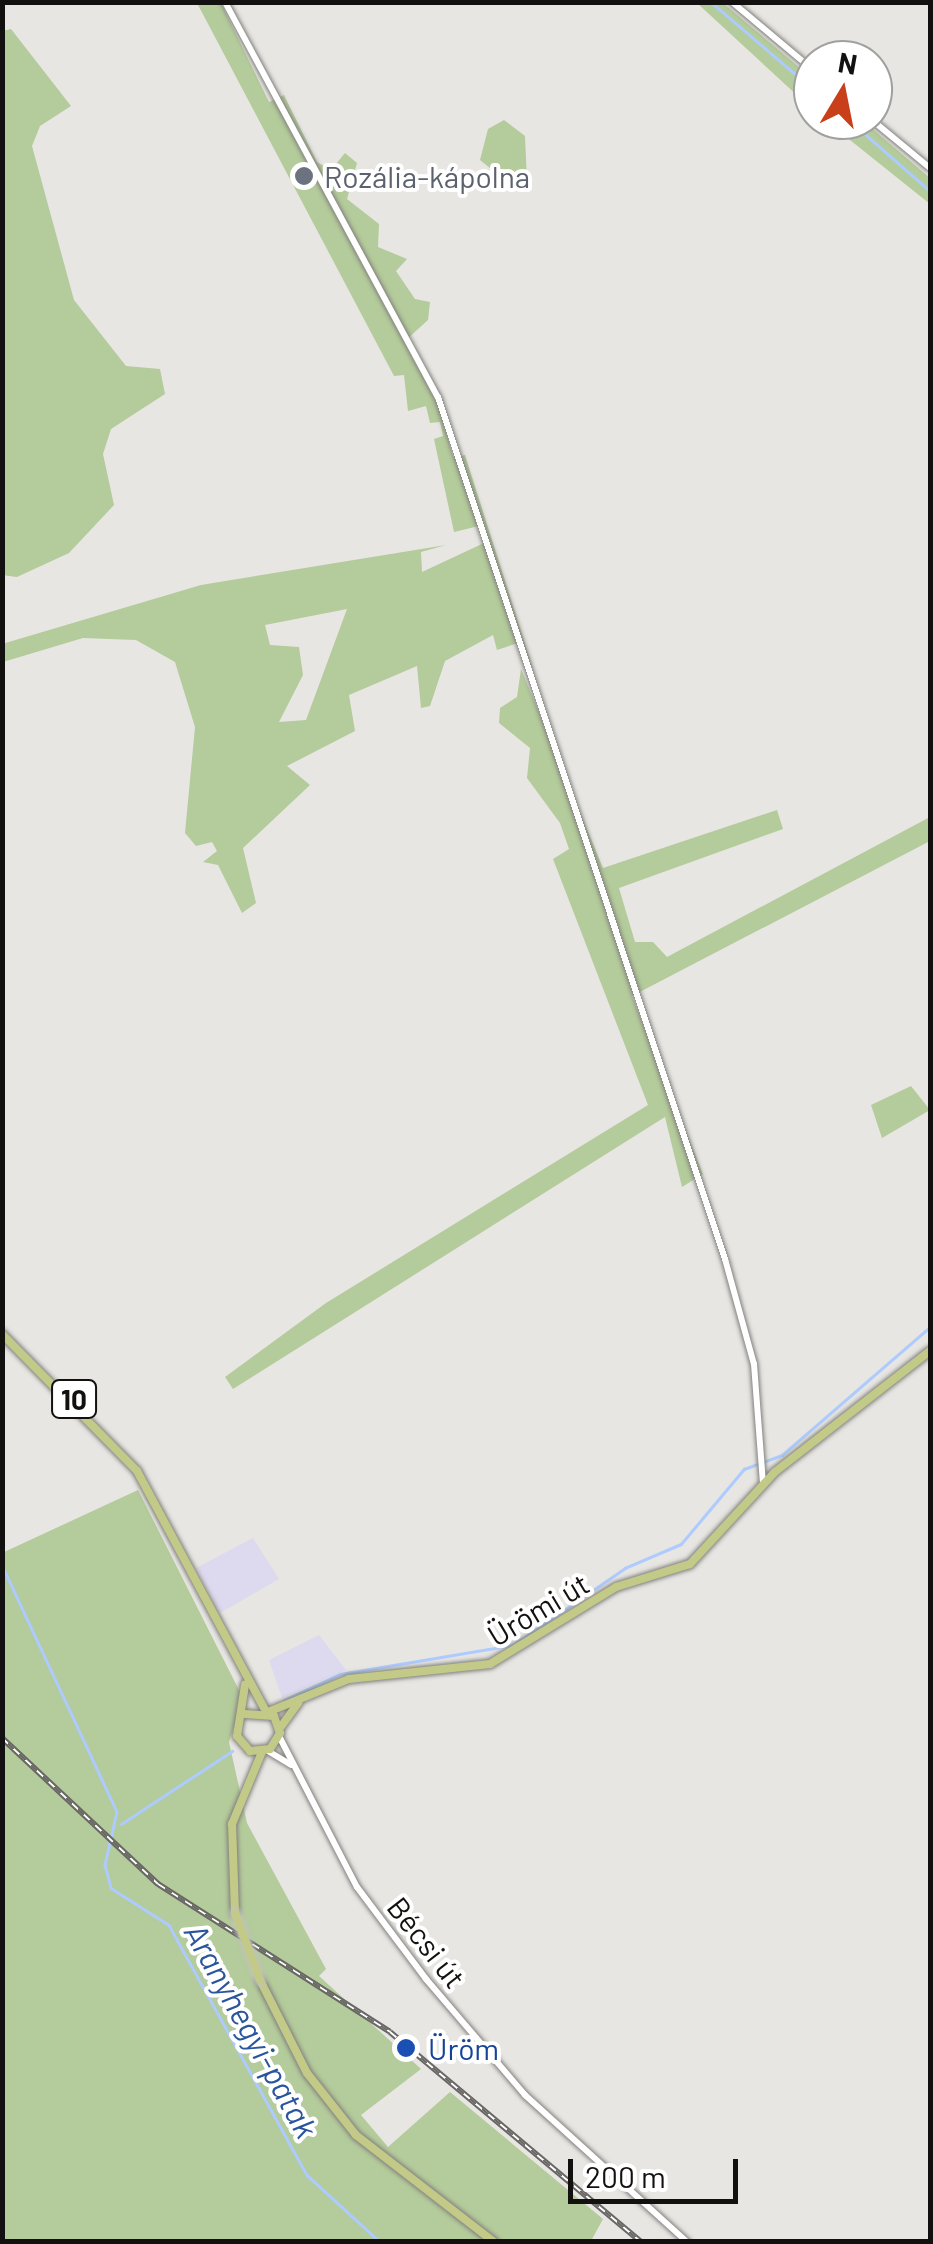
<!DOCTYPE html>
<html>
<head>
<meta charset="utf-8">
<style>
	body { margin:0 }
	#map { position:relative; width:933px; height:2244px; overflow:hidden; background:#e7e6e3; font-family:Barlow,sans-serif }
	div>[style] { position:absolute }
	.commercial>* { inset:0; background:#ddd9ef }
	.green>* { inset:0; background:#b4cb9b }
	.stream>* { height:2.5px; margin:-1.25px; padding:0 1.25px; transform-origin:1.25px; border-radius:1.25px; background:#adcbfe }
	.roads { filter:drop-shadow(0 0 2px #82817e) drop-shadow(0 0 2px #82817e) }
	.minor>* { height:6px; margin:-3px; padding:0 3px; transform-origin:3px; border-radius:3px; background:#fff }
	.major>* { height:8px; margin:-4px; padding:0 4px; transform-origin:4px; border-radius:4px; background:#c3ca88 }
	.rail>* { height:6px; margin-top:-3px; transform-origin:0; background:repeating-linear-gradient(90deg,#fff 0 8px,#686765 0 16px); box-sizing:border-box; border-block:2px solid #686765 }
	.bridges { filter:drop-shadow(0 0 2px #c1c1c1) drop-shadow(0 0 2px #c1c1c1) }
	.major-bridge>* { height:8px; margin:-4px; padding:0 4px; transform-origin:4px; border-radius:4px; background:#c3ca88 }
	.dots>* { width:28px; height:28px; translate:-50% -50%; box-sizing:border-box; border:5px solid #fff; border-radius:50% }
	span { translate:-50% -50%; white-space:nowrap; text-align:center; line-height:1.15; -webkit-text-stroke:8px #fff; paint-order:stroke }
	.shield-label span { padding:2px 8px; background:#fff; border:2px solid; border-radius:8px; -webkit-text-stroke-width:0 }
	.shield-label { font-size:28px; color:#121110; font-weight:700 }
	.worship-label { font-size:30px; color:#5b616d }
	.left { translate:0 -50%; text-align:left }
	.street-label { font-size:30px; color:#121110 }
	.transit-label { font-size:30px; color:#164399 }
	.water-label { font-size:32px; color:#2a549d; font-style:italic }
	.frame { position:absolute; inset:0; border:5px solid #121110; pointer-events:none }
	.north { position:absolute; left:793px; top:40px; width:100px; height:100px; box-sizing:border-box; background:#fff; border:2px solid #a0a09f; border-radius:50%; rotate:10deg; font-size:28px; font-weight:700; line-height:40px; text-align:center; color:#121110 }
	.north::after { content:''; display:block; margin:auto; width:35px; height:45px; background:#c83f19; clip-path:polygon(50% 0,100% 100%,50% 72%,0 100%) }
	.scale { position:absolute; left:568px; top:2159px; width:170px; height:45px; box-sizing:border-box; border:5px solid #121110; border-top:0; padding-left:12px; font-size:30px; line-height:35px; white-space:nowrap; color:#121110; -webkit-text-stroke:8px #fff; paint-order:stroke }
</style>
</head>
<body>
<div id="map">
	<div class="commercial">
		<i style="clip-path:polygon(253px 1538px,279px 1579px,220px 1613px,196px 1568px)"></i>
		<i style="clip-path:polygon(319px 1635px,346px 1670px,282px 1698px,269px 1660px)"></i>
	</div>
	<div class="green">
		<i style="clip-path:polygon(evenodd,197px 3px,221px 3px,269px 102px,284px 95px,317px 162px,331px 170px,345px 153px,357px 163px,347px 199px,379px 224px,378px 247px,407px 259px,396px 271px,415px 299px,430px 302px,428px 320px,407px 339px,438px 402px,453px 457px,465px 455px,533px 669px,518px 643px,497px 650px,493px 635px,445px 661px,430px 706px,421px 708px,417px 666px,349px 695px,355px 731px,287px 766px,310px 785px,243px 848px,256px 903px,242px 913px,218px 865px,203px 862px,217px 851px,212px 842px,196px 846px,185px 833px,195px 727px,175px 662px,136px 640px,83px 638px,3px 662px,2px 644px,201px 585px,446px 545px,421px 552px,422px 572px,484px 543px,479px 526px,454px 532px,434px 439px,443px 436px,440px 422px,430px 423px,426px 406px,408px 411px,404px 375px,394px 376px,197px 3px,347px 609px,306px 720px,279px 722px,303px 675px,299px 647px,270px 645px,265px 625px,347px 609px)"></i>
		<i style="clip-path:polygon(697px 3px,723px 3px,813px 79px,813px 110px)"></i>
		<i style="clip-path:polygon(11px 29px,71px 106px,40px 126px,32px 146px,74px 300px,126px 366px,160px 369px,165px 394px,111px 429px,103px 454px,114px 505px,69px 553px,17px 577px,2px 575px,2px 31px)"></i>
		<i style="clip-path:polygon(504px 120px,525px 136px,527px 182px,517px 190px,480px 160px,488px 129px)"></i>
		<i style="clip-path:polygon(825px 120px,862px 120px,930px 178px,930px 204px)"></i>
		<i style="clip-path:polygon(521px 669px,603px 868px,777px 810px,783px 829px,619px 888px,635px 942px,653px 942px,667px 957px,930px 817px,930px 841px,632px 996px,703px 1174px,682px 1187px,665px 1117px,233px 1389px,225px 1377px,326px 1303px,648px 1105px,553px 859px,569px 849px,560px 823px,527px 778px,530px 748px,499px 723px,500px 708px,517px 697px)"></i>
		<i style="clip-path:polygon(911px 1086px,930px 1110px,882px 1138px,871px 1105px)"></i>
		<i style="clip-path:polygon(138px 1490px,243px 1698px,229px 1742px,247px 1823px,326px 1969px,319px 1976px,421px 2069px,361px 2115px,388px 2147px,450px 2092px,603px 2219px,591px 2241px,3px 2241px,2px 1553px)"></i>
	</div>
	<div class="stream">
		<i style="left:711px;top:2px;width:134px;rotate:40.5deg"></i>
		<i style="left:849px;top:120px;width:108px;rotate:41.2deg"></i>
		<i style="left:2px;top:1565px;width:272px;rotate:65deg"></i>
		<i style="left:117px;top:1812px;width:54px;rotate:102.8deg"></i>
		<i style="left:105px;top:1865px;width:24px;rotate:75deg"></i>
		<i style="left:111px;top:1888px;width:69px;rotate:32.5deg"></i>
		<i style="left:169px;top:1925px;width:286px;rotate:61.1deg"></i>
		<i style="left:307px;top:2175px;width:99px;rotate:42.5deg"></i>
		<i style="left:284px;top:1700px;width:62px;rotate:-24.9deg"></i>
		<i style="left:340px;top:1674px;width:175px;rotate:-9.5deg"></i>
		<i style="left:513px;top:1645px;width:136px;rotate:-34.5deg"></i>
		<i style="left:625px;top:1568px;width:61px;rotate:-23.2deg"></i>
		<i style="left:681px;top:1544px;width:98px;rotate:-50deg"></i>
		<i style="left:744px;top:1469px;width:40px;rotate:-20.2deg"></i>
		<i style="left:782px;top:1455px;width:196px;rotate:-40.9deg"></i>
		<i style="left:121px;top:1824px;width:133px;rotate:-33.3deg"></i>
	</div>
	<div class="roads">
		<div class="minor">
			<i style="left:225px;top:2px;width:449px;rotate:61.7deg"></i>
			<i style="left:438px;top:397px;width:909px;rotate:71.58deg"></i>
			<i style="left:725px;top:1259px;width:109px;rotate:74.6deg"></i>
			<i style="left:754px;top:1364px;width:119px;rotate:85.7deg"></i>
			<i style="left:732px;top:2px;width:106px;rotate:40deg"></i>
			<i style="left:872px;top:120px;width:75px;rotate:39.6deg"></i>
			<i style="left:279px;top:1736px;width:170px;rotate:62.7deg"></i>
			<i style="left:357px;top:1887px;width:115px;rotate:53.1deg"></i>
			<i style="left:426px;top:1979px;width:153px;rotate:49.5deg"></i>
			<i style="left:525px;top:2095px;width:219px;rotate:42.2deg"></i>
			<i style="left:268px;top:1751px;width:27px;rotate:31deg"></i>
		</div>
		<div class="major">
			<i style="left:2px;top:1334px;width:192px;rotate:45.4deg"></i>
			<i style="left:137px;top:1471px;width:271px;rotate:61.8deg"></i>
			<i style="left:268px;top:1712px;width:87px;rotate:-22.2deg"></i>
			<i style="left:349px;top:1679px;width:142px;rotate:-6.1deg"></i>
			<i style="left:490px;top:1664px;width:148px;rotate:-31.4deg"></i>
			<i style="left:616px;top:1587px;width:77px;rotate:-17.3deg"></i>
			<i style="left:690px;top:1564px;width:125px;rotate:-47.3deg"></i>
			<i style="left:775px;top:1472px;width:197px;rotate:-38deg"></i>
			<i style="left:245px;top:1714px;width:29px;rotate:4deg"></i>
			<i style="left:274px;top:1716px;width:18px;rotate:71deg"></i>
			<i style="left:280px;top:1733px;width:19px;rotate:122deg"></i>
			<i style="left:270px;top:1749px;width:20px;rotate:174deg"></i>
			<i style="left:250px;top:1751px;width:20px;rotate:-131deg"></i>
			<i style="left:237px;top:1736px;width:52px;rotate:-81.1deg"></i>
			<i style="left:280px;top:1728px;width:31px;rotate:-54deg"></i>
			<i style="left:235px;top:1913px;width:89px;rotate:-91.9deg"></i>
			<i style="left:232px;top:1824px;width:78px;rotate:-67.4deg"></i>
			<i style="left:260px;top:1980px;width:104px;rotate:63.2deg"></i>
			<i style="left:307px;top:2073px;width:79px;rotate:51.7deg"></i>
			<i style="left:356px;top:2135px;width:175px;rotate:37.8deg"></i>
		</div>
	</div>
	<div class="rail">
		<i style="left:2px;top:1738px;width:214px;rotate:43.1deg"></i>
		<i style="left:158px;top:1884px;width:275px;rotate:32.5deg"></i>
		<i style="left:390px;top:2032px;width:327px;rotate:39.9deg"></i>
	</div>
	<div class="bridges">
		<div class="major-bridge">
			<i style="left:235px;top:1913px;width:72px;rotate:69.5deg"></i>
		</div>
	</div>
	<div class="dots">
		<i style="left:304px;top:176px;background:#6b7280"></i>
		<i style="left:406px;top:2048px;background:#1a4fb4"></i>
	</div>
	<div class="shield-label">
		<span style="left:74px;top:1399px">10</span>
	</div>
	<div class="worship-label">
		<span class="left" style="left:324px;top:176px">Rozália-kápolna</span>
	</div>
	<div class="street-label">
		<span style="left:538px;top:1609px;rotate:-31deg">Ürömi út</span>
		<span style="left:427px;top:1942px;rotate:52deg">Bécsi út</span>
	</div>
	<div class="transit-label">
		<span class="left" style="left:428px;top:2048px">Üröm</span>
	</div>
	<div class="water-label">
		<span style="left:252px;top:2030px;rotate:61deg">Aranyhegyi-patak</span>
	</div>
	<div class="frame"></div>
	<div class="north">N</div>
	<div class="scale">200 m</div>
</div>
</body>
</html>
